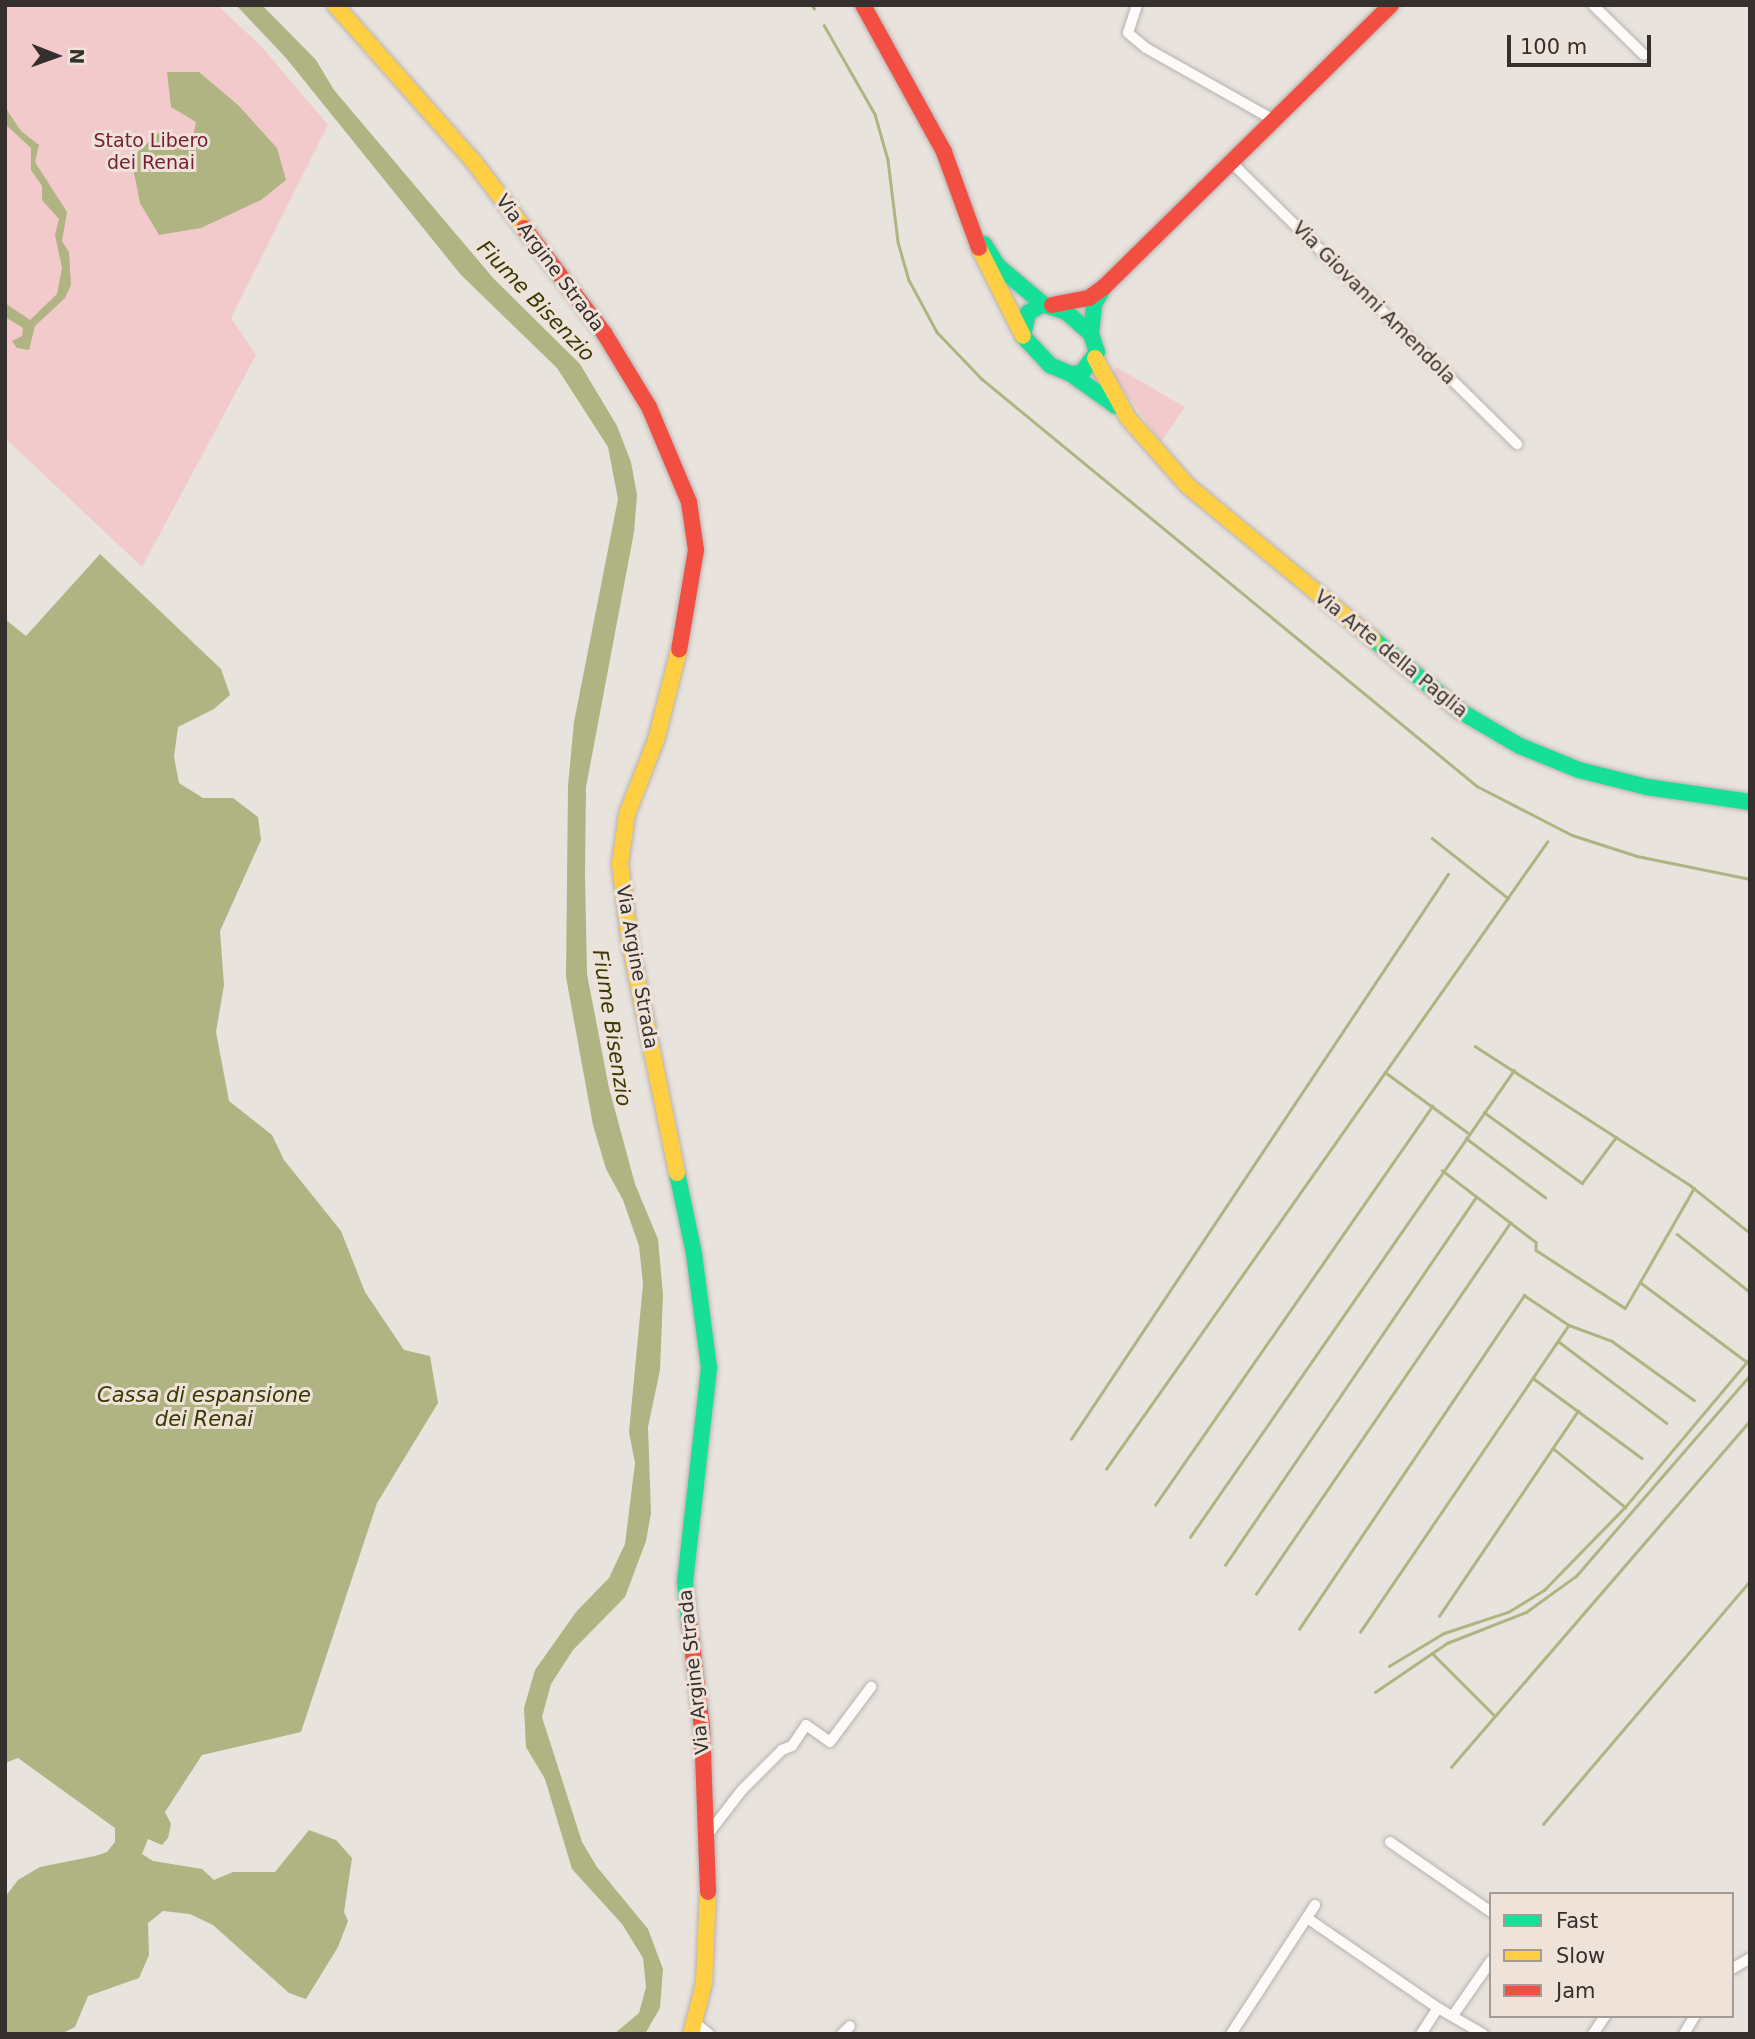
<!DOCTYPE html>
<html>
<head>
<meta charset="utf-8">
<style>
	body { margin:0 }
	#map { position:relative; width:1755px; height:2039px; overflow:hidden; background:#e9e3de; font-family:"DejaVu Sans",sans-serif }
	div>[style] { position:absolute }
	.green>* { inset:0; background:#f3cacc }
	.water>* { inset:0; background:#b0b382 }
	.stream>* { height:2.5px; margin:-1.25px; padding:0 1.25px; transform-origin:1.25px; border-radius:1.25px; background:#b0b382 }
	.roads { filter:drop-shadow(0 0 2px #b7b2ae) drop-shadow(0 0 2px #b7b2ae) }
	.street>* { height:10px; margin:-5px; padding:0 5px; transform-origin:5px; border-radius:5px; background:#fcfbfa }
	.fast>* { height:16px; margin:-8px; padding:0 8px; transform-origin:8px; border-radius:8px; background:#16e098 }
	.slow>* { height:16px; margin:-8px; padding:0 8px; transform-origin:8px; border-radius:8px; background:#ffcf43 }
	.jam>* { height:16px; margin:-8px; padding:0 8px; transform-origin:8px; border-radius:8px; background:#f24e42 }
	span { translate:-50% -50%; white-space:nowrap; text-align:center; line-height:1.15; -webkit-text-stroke:6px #eee2d9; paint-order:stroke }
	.park-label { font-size:19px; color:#772033 }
	.street-label { font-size:19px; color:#35302d }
	.water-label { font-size:21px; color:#373a03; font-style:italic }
	.frame { position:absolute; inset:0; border:7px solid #35302d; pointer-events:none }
	.legend { position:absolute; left:1489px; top:1892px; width:245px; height:126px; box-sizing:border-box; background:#eee2d9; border:2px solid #a49b94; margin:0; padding:9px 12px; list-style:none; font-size:21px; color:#35302d }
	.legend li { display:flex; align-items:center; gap:14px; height:35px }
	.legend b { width:35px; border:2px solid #a49b94 }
	.north { position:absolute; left:21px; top:21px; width:70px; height:70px; -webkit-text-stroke:5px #eee2d9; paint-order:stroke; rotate:91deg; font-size:19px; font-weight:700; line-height:28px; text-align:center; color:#35302d }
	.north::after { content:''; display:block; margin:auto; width:24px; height:32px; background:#35302d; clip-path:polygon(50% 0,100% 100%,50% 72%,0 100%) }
	.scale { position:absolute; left:1507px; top:35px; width:144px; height:32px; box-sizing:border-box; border:4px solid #35302d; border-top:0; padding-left:9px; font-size:21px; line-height:24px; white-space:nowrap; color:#35302d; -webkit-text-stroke:5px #eee2d9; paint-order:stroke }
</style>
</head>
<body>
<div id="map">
	<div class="green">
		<i style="clip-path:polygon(5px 5px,217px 5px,262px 47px,328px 125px,231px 318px,256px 355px,142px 567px,5px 438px)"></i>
		<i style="clip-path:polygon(1116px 367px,1185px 407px,1161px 442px,1112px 374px)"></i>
	</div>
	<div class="water">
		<i style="clip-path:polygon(236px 5px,262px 5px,316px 60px,334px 90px,494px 279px,580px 364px,617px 426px,631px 462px,637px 495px,634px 532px,586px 787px,585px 875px,587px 974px,609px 1088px,635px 1184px,658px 1239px,663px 1295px,660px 1370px,648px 1427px,651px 1513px,646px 1541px,625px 1597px,573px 1650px,551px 1684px,542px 1717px,582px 1842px,597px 1867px,648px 1929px,663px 1969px,660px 2008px,645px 2034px,614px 2034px,639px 2013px,646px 1987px,643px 1958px,622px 1924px,572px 1869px,545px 1779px,526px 1747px,524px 1708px,535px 1670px,576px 1612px,609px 1578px,625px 1544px,635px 1463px,629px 1432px,643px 1284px,639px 1246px,623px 1200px,606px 1169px,593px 1125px,566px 977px,568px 786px,574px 722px,618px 499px,608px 447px,557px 368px,461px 275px,286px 58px)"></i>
		<i style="clip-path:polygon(167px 72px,199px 72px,238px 105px,277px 148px,286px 180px,261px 200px,201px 228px,159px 235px,140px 203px,131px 158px,161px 131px,190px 151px,196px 122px,171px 107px)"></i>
		<i style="clip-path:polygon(5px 107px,21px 131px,39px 145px,35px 162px,67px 212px,62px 241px,69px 252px,71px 285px,65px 298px,35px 326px,29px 350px,17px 348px,12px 341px,22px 336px,23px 328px,5px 317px,5px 303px,30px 320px,57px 294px,62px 268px,55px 235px,59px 219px,42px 200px,42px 186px,31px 170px,31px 148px,5px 124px)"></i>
		<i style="clip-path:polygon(100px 554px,221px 669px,230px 695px,214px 709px,178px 727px,174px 757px,179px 783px,203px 798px,233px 798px,258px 817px,261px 840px,220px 931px,224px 985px,216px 1032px,229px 1101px,272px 1135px,284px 1160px,341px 1231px,365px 1292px,404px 1350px,430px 1356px,438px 1403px,377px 1503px,301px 1732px,202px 1755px,165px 1812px,171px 1824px,168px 1838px,162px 1845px,148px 1839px,142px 1854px,153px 1861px,202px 1869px,214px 1880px,233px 1872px,275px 1872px,309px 1830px,336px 1840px,352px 1858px,344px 1912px,348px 1921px,338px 1947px,306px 1999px,289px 1993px,213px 1925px,190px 1914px,163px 1911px,148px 1923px,149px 1955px,139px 1978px,88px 1996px,75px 2027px,61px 2034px,5px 2034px,5px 1897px,18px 1880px,40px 1867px,95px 1856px,107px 1852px,115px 1842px,115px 1828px,18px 1758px,5px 1763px,5px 619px,26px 636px)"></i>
	</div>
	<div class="stream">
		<i style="left:812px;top:5px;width:4px;rotate:56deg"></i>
		<i style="left:824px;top:25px;width:103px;rotate:60.2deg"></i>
		<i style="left:875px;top:114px;width:48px;rotate:74.2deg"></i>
		<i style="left:888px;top:160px;width:83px;rotate:83deg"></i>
		<i style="left:898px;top:242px;width:40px;rotate:74deg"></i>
		<i style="left:909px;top:280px;width:59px;rotate:61.7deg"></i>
		<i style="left:937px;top:332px;width:65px;rotate:46.2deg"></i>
		<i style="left:982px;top:379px;width:641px;rotate:39.43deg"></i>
		<i style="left:1477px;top:786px;width:107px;rotate:27.3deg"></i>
		<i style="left:1572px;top:835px;width:68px;rotate:17.9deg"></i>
		<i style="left:1637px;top:856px;width:115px;rotate:11.5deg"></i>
		<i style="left:1432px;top:838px;width:97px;rotate:38.3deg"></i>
		<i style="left:1475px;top:1046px;width:257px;rotate:32.9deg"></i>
		<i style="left:1691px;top:1186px;width:75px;rotate:38.5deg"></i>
		<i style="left:1385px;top:1072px;width:102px;rotate:36.2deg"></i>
		<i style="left:1484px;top:1112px;width:121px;rotate:35.9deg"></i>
		<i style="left:1582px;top:1183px;width:57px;rotate:-53.5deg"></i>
		<i style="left:1466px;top:1138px;width:99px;rotate:36.8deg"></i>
		<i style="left:1442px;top:1170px;width:118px;rotate:37.5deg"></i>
		<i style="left:1536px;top:1242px;width:8px;rotate:90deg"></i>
		<i style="left:1536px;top:1250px;width:106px;rotate:33.1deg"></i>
		<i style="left:1625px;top:1308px;width:138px;rotate:-60.1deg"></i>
		<i style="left:1677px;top:1234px;width:93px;rotate:38.5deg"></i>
		<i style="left:1640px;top:1282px;width:134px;rotate:36.8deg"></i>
		<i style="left:1558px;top:1341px;width:136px;rotate:37deg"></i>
		<i style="left:1533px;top:1378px;width:135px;rotate:36.3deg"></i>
		<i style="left:1071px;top:1439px;width:679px;rotate:-56.29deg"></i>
		<i style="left:1554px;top:1449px;width:92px;rotate:39.2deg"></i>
		<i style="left:1106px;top:1469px;width:767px;rotate:-54.88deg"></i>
		<i style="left:1155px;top:1505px;width:486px;rotate:-55.2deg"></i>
		<i style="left:1190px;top:1537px;width:568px;rotate:-55.25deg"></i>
		<i style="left:1225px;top:1565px;width:445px;rotate:-55.7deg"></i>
		<i style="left:1256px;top:1594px;width:450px;rotate:-55.6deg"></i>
		<i style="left:1439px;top:1616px;width:248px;rotate:-55.9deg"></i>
		<i style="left:1299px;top:1629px;width:403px;rotate:-56deg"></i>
		<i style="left:1524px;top:1295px;width:54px;rotate:33.7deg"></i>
		<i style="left:1569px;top:1325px;width:46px;rotate:20.4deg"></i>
		<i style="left:1612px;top:1341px;width:101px;rotate:35.7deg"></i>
		<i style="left:1360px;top:1632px;width:371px;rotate:-55.8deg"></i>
		<i style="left:1432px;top:1653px;width:88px;rotate:45deg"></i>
		<i style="left:1389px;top:1666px;width:64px;rotate:-31deg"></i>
		<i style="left:1444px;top:1633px;width:67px;rotate:-18.2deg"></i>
		<i style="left:1508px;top:1612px;width:42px;rotate:-31.4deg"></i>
		<i style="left:1544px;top:1590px;width:116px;rotate:-45.7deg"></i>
		<i style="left:1625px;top:1507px;width:194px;rotate:-50deg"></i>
		<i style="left:1375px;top:1692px;width:87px;rotate:-34.2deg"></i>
		<i style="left:1447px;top:1643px;width:85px;rotate:-21.4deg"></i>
		<i style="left:1526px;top:1612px;width:62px;rotate:-35.8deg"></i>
		<i style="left:1576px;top:1576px;width:266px;rotate:-49.1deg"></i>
		<i style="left:1451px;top:1767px;width:458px;rotate:-49.2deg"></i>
		<i style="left:1543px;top:1824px;width:319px;rotate:-49.6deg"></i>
	</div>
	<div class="roads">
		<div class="street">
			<i style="left:1137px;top:5px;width:29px;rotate:108deg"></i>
			<i style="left:1128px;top:33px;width:23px;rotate:40deg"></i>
			<i style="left:1146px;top:48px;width:147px;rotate:29.4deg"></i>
			<i style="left:1593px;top:5px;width:71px;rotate:44.4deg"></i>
			<i style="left:1231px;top:162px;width:402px;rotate:44.6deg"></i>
			<i style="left:705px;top:1838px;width:61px;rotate:-52.4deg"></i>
			<i style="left:742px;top:1790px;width:57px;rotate:-45deg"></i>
			<i style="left:782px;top:1750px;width:11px;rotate:-22deg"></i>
			<i style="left:792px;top:1746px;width:25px;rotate:-56deg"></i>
			<i style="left:806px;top:1725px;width:29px;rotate:35deg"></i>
			<i style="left:830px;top:1742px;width:69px;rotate:-53.3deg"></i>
			<i style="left:1390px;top:1842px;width:123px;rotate:34.7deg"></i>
			<i style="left:1307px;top:1918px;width:159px;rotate:34.5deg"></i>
			<i style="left:1732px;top:1969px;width:21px;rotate:-31deg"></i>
			<i style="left:1454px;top:2014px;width:65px;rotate:-55.1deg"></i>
			<i style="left:694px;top:2022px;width:19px;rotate:39deg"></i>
			<i style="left:842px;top:2034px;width:11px;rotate:-45deg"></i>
			<i style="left:1231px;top:2034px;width:154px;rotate:-56.9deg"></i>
			<i style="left:1421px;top:2034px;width:31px;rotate:-57deg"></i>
			<i style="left:1438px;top:2008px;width:52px;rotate:30deg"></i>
			<i style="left:1593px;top:2034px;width:22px;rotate:-56deg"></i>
			<i style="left:1684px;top:2034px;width:21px;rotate:-59deg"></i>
		</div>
		<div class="fast">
			<i style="left:984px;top:244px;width:26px;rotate:58deg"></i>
			<i style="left:998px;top:266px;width:59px;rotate:40.2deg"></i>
			<i style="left:1043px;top:304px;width:24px;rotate:19deg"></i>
			<i style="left:1066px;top:312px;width:33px;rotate:41deg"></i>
			<i style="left:1091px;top:334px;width:19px;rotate:72deg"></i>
			<i style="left:1097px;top:352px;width:26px;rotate:126deg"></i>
			<i style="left:1082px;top:373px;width:11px;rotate:175deg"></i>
			<i style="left:1071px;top:374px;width:23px;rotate:-157deg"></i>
			<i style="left:1050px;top:365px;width:40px;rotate:-133deg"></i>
			<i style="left:1023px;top:336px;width:24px;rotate:-78deg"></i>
			<i style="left:1028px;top:313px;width:17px;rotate:-31deg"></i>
			<i style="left:1091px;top:334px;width:30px;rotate:-84deg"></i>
			<i style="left:1094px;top:304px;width:16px;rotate:-60deg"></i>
			<i style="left:1071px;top:374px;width:55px;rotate:35.4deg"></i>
			<i style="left:1373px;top:639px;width:113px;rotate:39.6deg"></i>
			<i style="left:1460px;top:711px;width:69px;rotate:30.3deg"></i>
			<i style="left:1520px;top:746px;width:64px;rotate:22.1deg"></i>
			<i style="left:1579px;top:770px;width:70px;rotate:14deg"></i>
			<i style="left:1647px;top:787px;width:104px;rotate:8.3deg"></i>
			<i style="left:677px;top:1173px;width:83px;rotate:78.1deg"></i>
			<i style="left:694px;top:1254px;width:115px;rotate:82.5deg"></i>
			<i style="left:709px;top:1368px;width:215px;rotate:96.4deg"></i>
			<i style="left:685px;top:1582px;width:38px;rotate:84deg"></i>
		</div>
		<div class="slow">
			<i style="left:335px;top:5px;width:210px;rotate:48.5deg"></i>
			<i style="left:474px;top:162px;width:83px;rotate:52.9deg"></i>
			<i style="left:979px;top:248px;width:98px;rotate:63.4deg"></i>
			<i style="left:1095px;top:358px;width:68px;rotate:61.2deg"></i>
			<i style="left:1128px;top:418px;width:91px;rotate:48.6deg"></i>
			<i style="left:1188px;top:486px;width:240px;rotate:39.6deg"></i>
			<i style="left:677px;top:1173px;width:233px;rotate:-101.6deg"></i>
			<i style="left:630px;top:945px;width:82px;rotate:-97deg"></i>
			<i style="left:620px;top:864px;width:50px;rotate:-82deg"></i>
			<i style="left:627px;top:814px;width:79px;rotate:-68.6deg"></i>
			<i style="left:656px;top:740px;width:93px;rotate:-75.7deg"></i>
			<i style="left:691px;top:2034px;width:53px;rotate:-75.7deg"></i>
			<i style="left:704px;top:1983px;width:91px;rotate:-87.5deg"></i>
		</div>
		<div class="jam">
			<i style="left:863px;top:5px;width:168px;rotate:61.1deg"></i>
			<i style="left:944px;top:152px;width:102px;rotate:70deg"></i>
			<i style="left:524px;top:228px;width:132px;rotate:52.7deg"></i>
			<i style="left:604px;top:333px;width:87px;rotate:58.7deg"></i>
			<i style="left:649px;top:407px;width:103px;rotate:67.2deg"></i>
			<i style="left:689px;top:502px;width:49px;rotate:81.7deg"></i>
			<i style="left:696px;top:550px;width:101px;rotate:99.6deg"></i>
			<i style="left:1052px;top:305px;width:38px;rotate:-11deg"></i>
			<i style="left:1089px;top:298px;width:19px;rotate:-36deg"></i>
			<i style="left:1104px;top:287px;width:402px;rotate:-44.5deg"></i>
			<i style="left:689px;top:1620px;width:108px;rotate:83.1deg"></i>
			<i style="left:702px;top:1727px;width:165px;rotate:87.9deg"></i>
		</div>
	</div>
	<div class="park-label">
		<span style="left:151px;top:152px">Stato Libero<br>dei Renai</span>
	</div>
	<div class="street-label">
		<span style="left:550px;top:263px;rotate:53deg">Via Argine Strada</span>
		<span style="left:1374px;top:303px;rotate:45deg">Via Giovanni Amendola</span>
		<span style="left:1391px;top:654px;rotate:39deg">Via Arte della Paglia</span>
		<span style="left:637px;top:967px;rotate:80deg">Via Argine Strada</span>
		<span style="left:694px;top:1672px;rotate:-96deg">Via Argine Strada</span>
	</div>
	<div class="water-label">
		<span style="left:536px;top:301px;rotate:46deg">Fiume Bisenzio</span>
		<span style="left:612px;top:1028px;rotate:81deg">Fiume Bisenzio</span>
		<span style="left:204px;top:1407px">Cassa di espansione<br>dei Renai</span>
	</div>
	<div class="frame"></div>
	<ul class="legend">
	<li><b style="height:9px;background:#16e098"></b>Fast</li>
	<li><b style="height:9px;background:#ffcf43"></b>Slow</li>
	<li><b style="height:9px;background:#f24e42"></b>Jam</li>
	</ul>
	<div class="north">N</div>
	<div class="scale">100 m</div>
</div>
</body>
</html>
